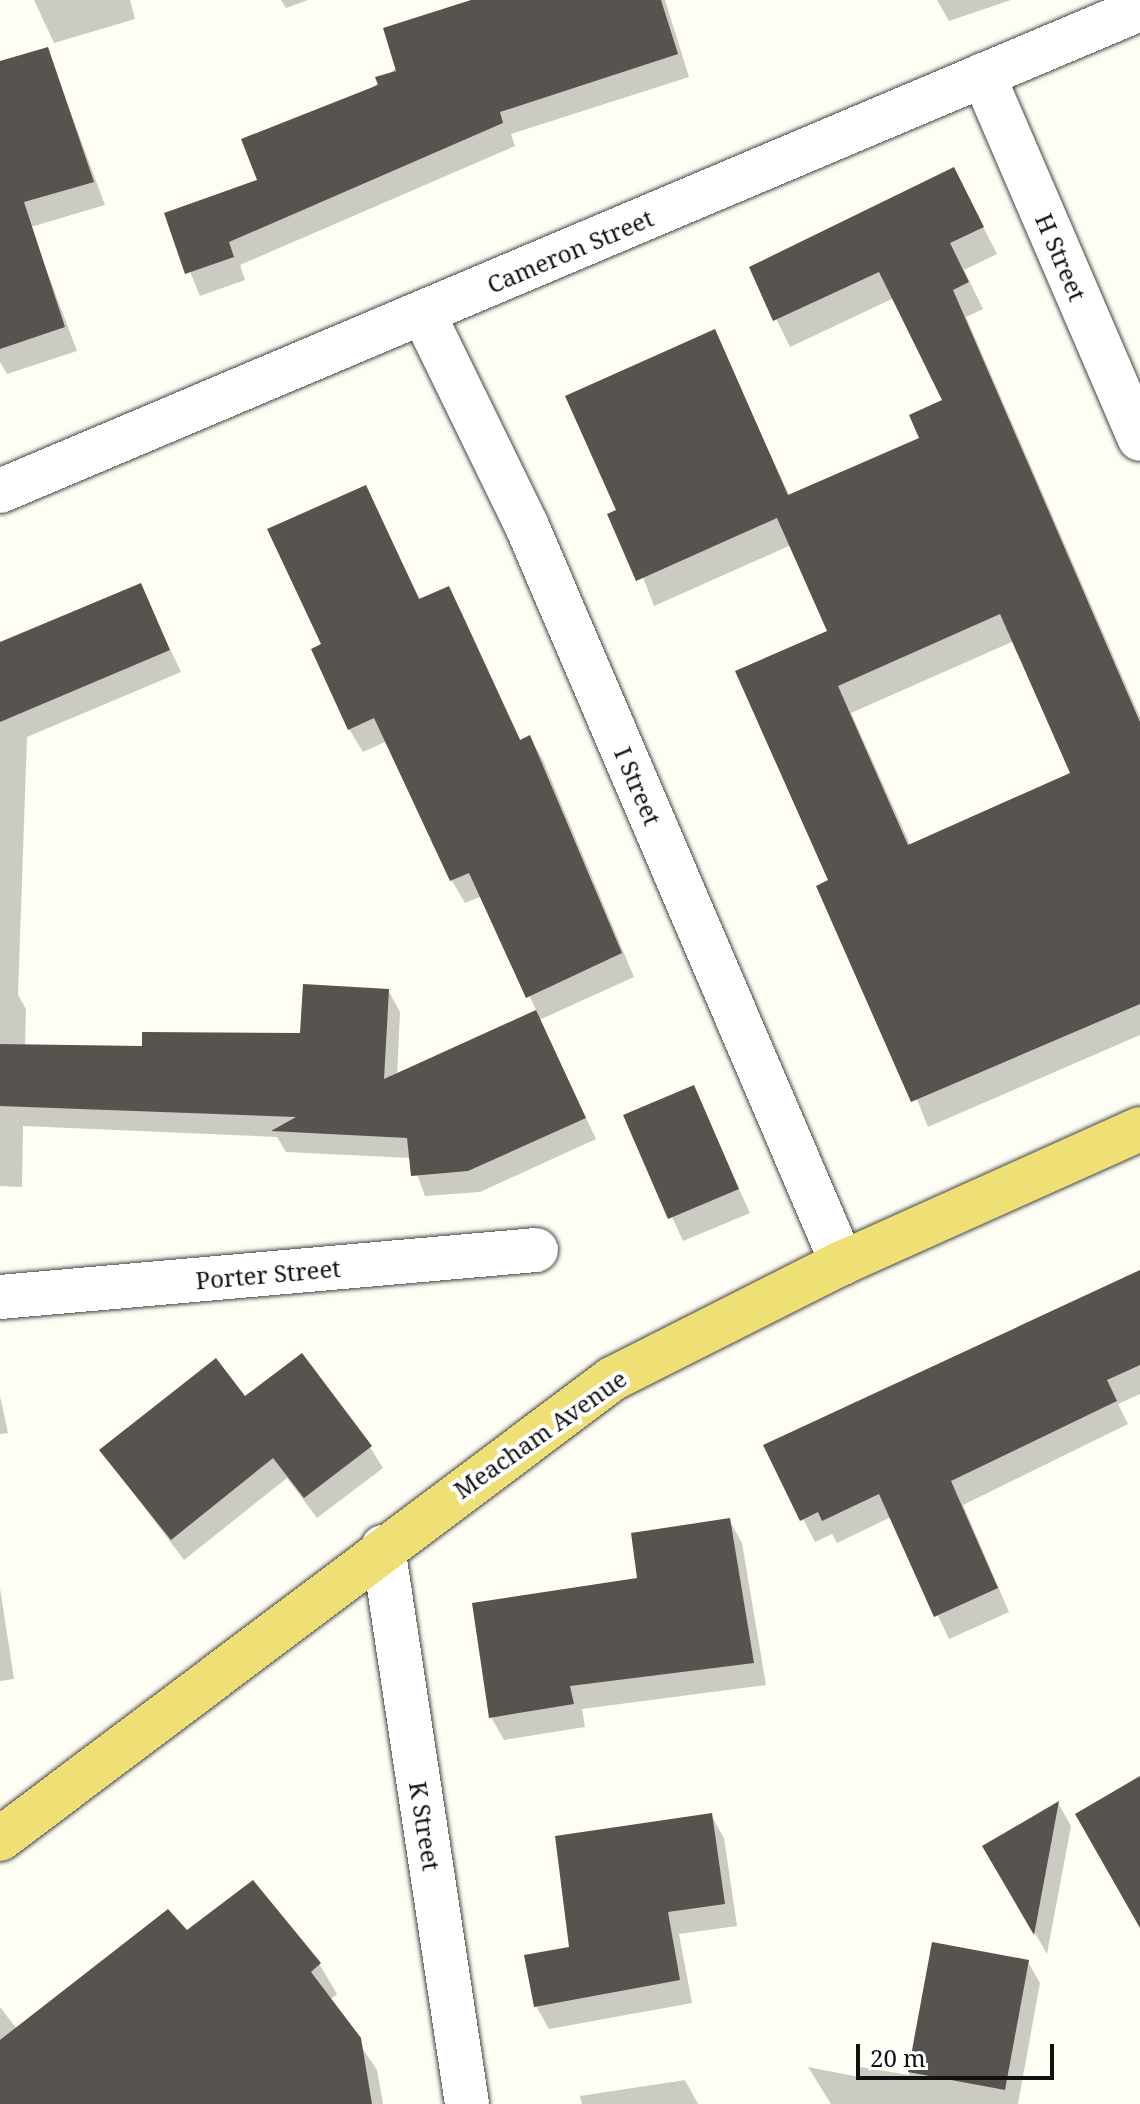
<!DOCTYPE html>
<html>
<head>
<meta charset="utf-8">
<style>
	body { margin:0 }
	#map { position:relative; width:1140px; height:2104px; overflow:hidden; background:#fefef5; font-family:"Noto Serif",serif }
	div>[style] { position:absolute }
	.shadow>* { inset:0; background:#0003 }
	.building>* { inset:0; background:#58534e }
	.roads { filter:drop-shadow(0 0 2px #444) drop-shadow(0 0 2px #444) }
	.minor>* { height:44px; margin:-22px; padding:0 22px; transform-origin:22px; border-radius:22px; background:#fff }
	.major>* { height:44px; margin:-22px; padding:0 22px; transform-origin:22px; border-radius:22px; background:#eee075 }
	span { translate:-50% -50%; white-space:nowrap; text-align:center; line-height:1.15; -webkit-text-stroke:8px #fff; paint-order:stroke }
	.street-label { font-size:24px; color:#111 }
	.scale { position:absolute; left:856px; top:2044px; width:198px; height:36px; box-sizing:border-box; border:4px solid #111; border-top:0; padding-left:10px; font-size:24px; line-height:28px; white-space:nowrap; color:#111; -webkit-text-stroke:6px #fff; paint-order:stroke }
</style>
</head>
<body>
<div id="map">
	<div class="shadow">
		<i style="clip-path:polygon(34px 0,130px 0,135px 19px,54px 43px)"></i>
		<i style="clip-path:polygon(281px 0,308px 0,286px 8px)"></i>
		<i style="clip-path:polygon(478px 0,665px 0,689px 77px,511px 134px,515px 146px,240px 265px,245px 280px,200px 296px,166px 214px,259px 181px)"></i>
		<i style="clip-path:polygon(937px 0,1011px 0,949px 21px)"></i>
		<i style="clip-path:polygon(47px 49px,105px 205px,24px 229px,0 169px,0 63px)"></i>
		<i style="clip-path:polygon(evenodd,954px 170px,997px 254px,964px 270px,983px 309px,966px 317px,1140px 717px,1140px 1035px,928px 1127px,831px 881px,830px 632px,791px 545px,654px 606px,618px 512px,714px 332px,790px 497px,921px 439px,944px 401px,894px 298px,790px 347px,751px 268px,954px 170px,1014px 641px,1073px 774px,911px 846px,851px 713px,1014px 641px)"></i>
		<i style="clip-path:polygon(34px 237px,77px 351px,7px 374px,0 362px,0 248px)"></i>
		<i style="clip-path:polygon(365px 487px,421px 601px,448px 588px,461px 611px,521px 741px,530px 738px,543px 760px,634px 977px,539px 1020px,596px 1139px,480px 1192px,425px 1196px,411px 1158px,286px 1152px,277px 1137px,23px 1126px,22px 1187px,0 1186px,0 645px,140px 586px,181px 672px,27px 737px,18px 995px,26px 1009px,25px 1046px,144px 1048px,302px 1035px,388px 990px,400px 1012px,397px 1076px,537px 1012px,482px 896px,465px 903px,452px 881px,387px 741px,363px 752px,349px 729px,323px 645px)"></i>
		<i style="clip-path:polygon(693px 1088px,750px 1213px,683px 1241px,626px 1116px)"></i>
		<i style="clip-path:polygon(1140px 1272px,1140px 1394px,1118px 1404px,1128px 1424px,963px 1505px,1009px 1612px,949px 1639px,891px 1517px,837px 1543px,832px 1534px,815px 1542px,766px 1446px)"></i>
		<i style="clip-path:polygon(0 1396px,8px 1433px,0 1434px)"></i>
		<i style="clip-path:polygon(245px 1399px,370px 1447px,383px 1468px,317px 1518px,287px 1478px,184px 1560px,102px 1451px)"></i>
		<i style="clip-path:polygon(729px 1520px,742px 1543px,766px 1685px,582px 1709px,585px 1727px,504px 1740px,491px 1717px,640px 1580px)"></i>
		<i style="clip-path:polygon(0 1588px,14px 1679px,0 1681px)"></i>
		<i style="clip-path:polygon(1058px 1803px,1071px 1826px,1047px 1954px,985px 1847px)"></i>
		<i style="clip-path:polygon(711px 1815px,724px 1838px,737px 1926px,679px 1934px,692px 2003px,549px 2029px,536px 2006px,571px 1949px)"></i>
		<i style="clip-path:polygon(253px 1883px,320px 1965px,337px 1994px,330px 2000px,377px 2070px,383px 2104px,0 2104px,0 2007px,17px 2029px,187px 1933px)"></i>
		<i style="clip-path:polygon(933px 1944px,1028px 1962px,1040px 1983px,1018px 2104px,831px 2104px,808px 2067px,859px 2077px,860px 2067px,909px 2075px)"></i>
		<i style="clip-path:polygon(685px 2080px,698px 2104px,582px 2104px,580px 2096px)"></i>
	</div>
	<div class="building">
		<i style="clip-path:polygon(471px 0,661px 0,678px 54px,500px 112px,503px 123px,229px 242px,234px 257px,185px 274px,164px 213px,257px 180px,241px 139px,378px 85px,375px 77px,396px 71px,383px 28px)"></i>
		<i style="clip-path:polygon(48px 47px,94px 182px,24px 202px,65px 327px,0 349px,0 61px)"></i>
		<i style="clip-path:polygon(evenodd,954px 167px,984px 227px,950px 243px,969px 282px,953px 290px,1140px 722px,1140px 1004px,911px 1102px,816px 886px,828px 880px,735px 671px,827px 631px,777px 518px,636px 581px,607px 514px,616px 510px,565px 396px,715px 329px,788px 495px,919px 438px,909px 415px,942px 400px,879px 272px,773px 321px,749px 267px,954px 167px,1000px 614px,1070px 773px,908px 845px,838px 686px,1000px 614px)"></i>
		<i style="clip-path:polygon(366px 485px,419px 599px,449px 586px,520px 740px,530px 735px,622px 953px,526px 998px,469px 873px,450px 881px,374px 718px,348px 730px,311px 649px,321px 644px,267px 529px)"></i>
		<i style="clip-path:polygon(141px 583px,170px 650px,0 722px,0 642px)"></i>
		<i style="clip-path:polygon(303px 984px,389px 989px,384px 1079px,536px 1010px,586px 1118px,468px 1171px,411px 1176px,407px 1138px,271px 1131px,296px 1117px,0 1106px,0 1044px,142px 1046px,142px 1032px,300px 1033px)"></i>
		<i style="clip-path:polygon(694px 1085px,739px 1189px,668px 1219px,623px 1115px)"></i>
		<i style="clip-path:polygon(1140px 1270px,1140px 1365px,1107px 1380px,1117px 1401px,951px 1481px,998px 1588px,934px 1617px,879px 1494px,822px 1521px,818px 1512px,800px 1521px,763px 1445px)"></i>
		<i style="clip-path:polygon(302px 1353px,372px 1446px,304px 1498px,273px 1458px,171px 1540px,99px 1450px,216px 1358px,245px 1396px)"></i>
		<i style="clip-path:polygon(730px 1518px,754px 1663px,570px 1686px,574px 1704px,489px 1718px,472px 1603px,637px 1578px,631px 1533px)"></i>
		<i style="clip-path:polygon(1140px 1776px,1140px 1928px,1075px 1814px)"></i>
		<i style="clip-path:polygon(1059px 1801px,1034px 1935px,982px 1846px)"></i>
		<i style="clip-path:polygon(712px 1813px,725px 1904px,668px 1912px,680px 1980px,534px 2007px,524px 1955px,569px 1947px,555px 1836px)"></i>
		<i style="clip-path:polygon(253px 1880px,321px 1963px,311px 1972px,361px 2038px,372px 2104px,0 2104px,0 2040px,168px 1909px,187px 1930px)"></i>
		<i style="clip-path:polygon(932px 1942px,1029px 1960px,1005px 2090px,908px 2072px)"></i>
	</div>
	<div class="roads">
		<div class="minor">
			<i style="left:983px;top:75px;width:396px;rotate:66.7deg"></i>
			<i style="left:423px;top:313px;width:235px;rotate:64deg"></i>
			<i style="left:526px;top:524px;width:804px;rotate:66.85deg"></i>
			<i style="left:0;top:491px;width:1238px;rotate:-22.92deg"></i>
			<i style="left:0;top:1297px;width:538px;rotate:-5.01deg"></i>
			<i style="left:383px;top:1547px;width:563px;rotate:81.42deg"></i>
		</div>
		<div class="major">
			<i style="left:0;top:1839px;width:766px;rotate:-36.93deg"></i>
			<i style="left:612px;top:1379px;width:258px;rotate:-26.8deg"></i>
			<i style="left:842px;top:1263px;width:327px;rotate:-24.2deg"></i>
		</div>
	</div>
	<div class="street-label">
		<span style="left:570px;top:251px;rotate:-23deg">Cameron Street</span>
		<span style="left:1061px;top:257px;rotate:67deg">H Street</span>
		<span style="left:638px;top:786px;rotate:67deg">I Street</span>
		<span style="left:268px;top:1274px;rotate:-5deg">Porter Street</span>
		<span style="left:540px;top:1434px;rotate:-35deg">Meacham Avenue</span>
		<span style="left:425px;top:1826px;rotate:81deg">K Street</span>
	</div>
	<div class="scale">20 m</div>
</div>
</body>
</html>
